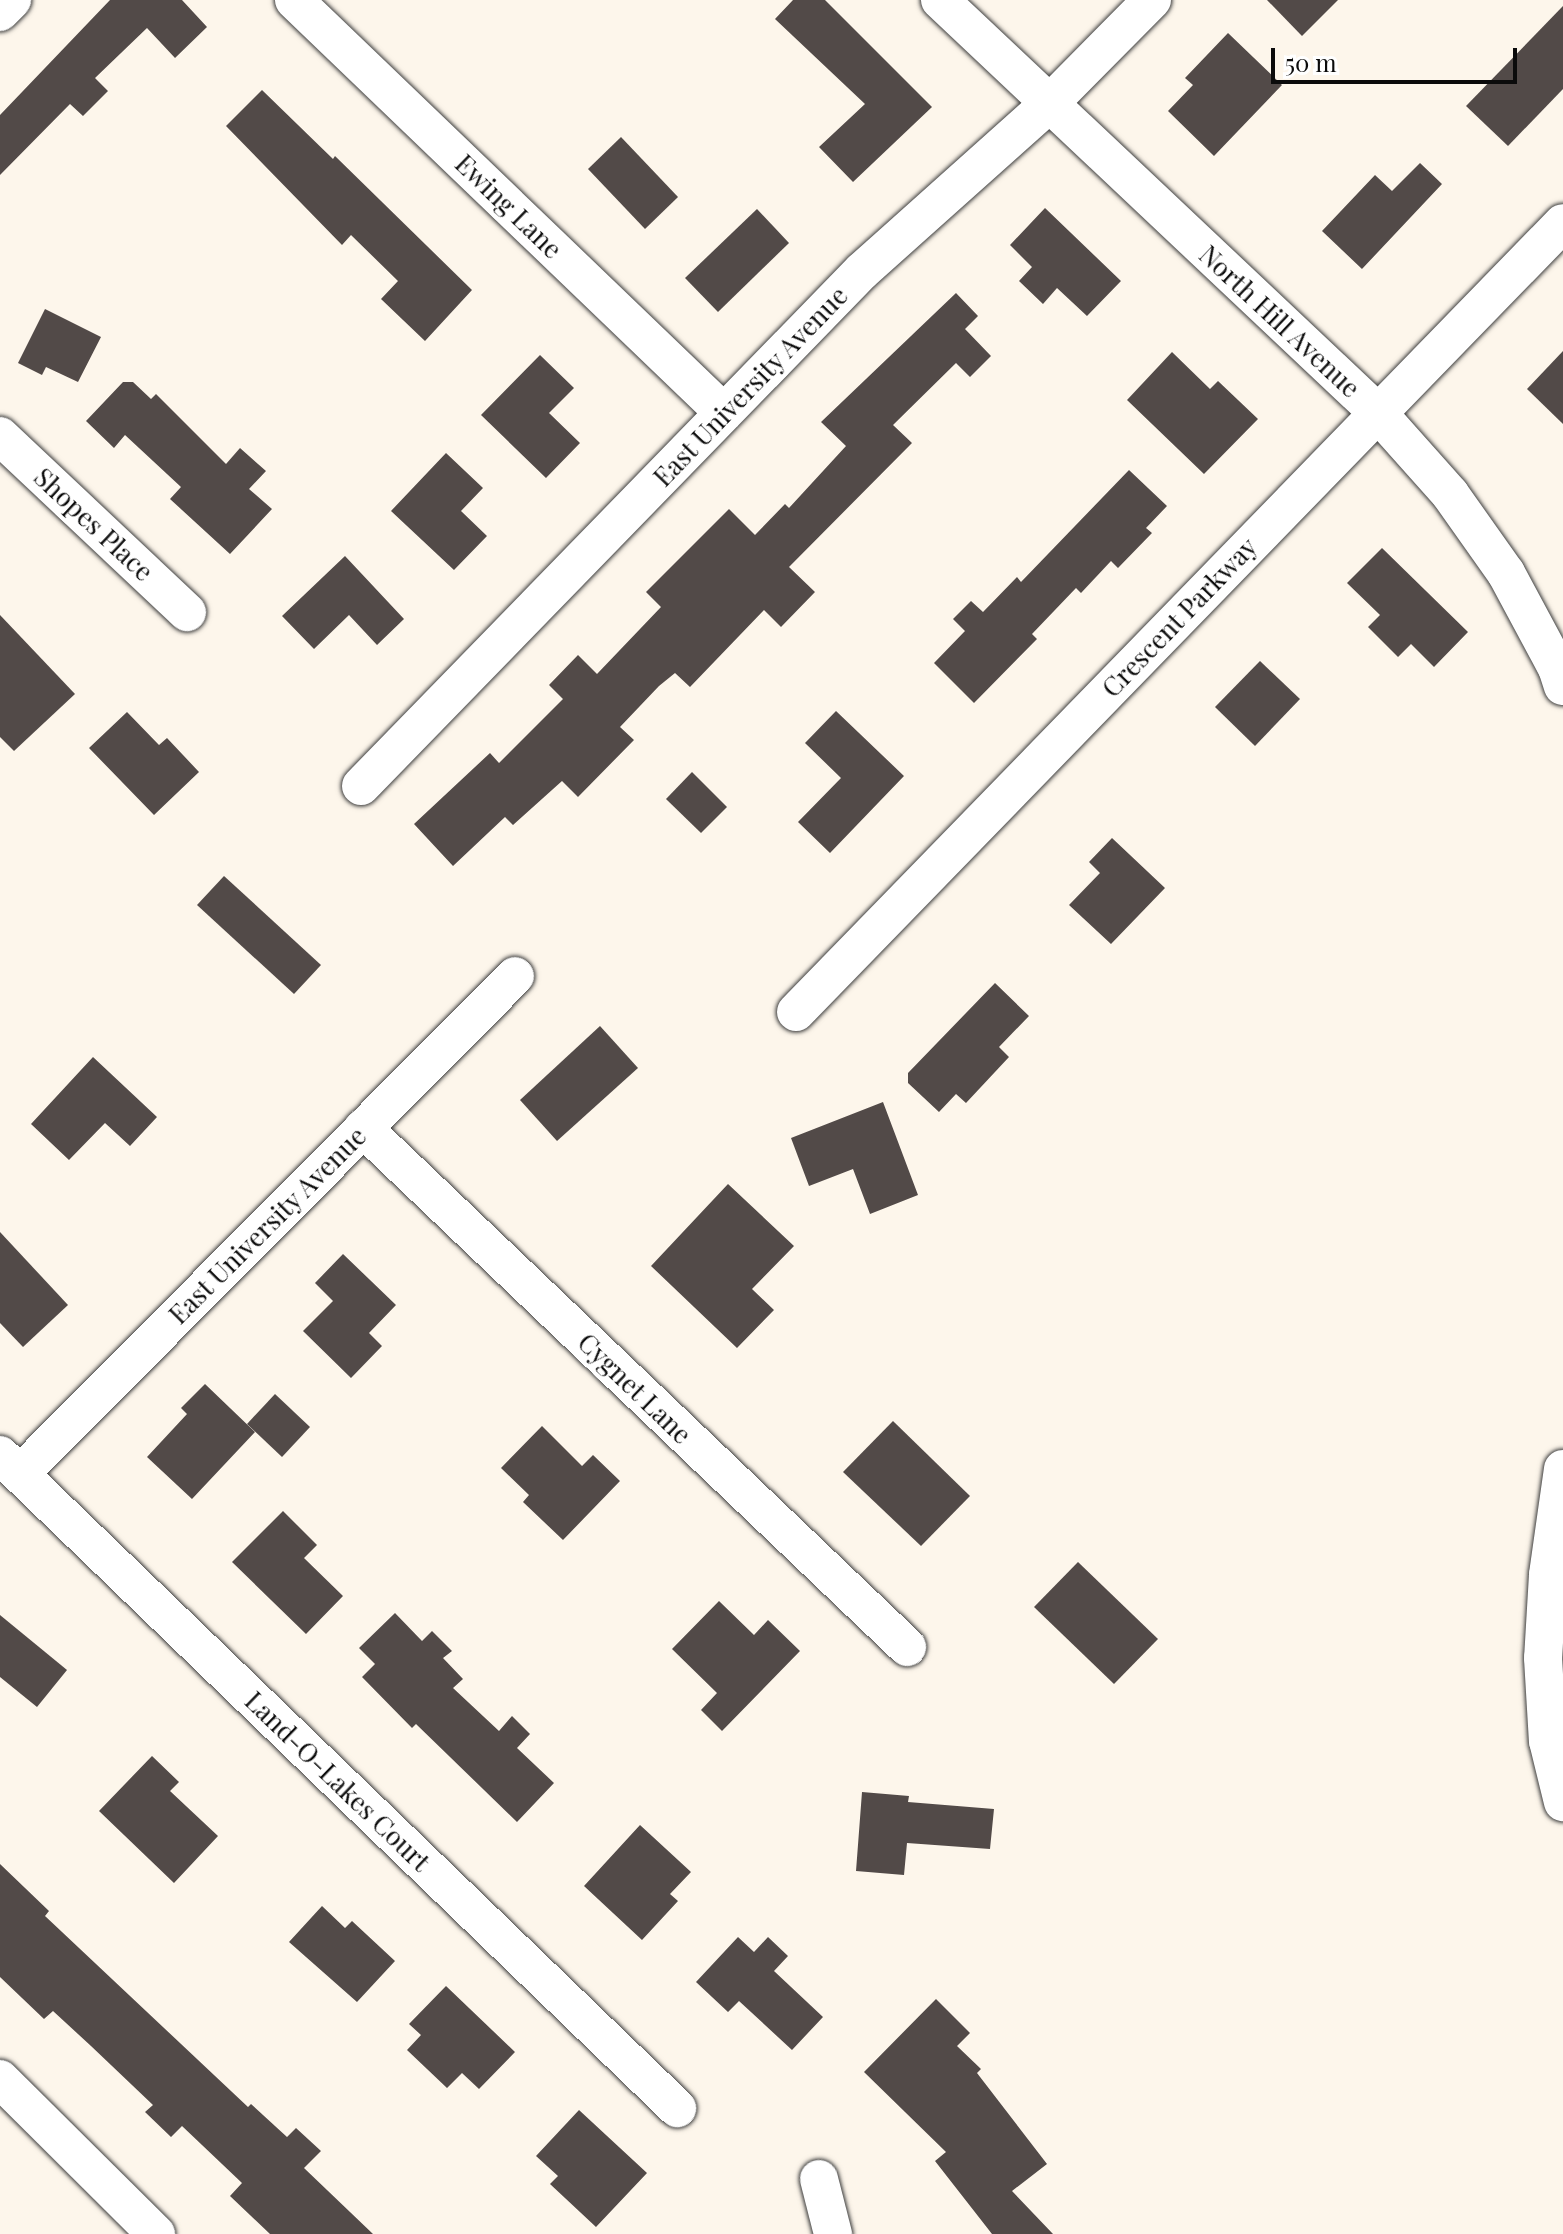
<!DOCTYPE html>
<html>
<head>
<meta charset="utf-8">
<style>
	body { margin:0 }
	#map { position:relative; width:1563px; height:2234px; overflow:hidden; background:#fdf6eb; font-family:"Playfair Display",serif }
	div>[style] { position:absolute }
	.building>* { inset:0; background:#524a48 }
	.roads { filter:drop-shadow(0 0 2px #3e3e3e) drop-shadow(0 0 2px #3e3e3e) }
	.minor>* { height:38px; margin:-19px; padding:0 19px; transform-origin:19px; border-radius:19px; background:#fff }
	span { translate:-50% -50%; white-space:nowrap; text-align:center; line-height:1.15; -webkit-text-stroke:8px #fff; paint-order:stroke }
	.street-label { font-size:26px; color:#0b0b0b }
	.scale { position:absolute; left:1271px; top:48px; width:246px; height:36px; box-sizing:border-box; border:4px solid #0b0b0b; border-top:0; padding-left:10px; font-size:24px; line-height:28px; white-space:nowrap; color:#0b0b0b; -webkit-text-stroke:6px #fff; paint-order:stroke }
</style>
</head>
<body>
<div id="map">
	<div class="building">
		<i style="clip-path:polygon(110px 0,182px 0,207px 27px,175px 58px,147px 28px,95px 78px,108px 91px,83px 116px,70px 104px,0 175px,0 115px)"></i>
		<i style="clip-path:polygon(793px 0,825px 0,932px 107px,853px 182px,819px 147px,865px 104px,775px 19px)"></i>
		<i style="clip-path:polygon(1267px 0,1338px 0,1302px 36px)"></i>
		<i style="clip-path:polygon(1563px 6px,1563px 89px,1508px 146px,1466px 106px)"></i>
		<i style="clip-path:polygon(1228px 33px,1282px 85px,1214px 156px,1168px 111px,1193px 85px,1185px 78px)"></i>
		<i style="clip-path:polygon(262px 90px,333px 159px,335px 156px,472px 290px,425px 341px,381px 299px,398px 281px,351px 235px,342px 245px,226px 126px)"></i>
		<i style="clip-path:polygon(621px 137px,678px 197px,645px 229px,588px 169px)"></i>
		<i style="clip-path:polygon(1420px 163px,1442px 184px,1362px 269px,1322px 231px,1375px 175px,1392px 191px)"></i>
		<i style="clip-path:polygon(1045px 208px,1121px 281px,1087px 316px,1057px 288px,1043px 304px,1019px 281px,1032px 267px,1010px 245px)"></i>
		<i style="clip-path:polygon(757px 209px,789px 243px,718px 312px,685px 278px)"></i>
		<i style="clip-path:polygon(956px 293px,978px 316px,965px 329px,991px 356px,970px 377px,956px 363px,893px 425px,912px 443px,789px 567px,815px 592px,781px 627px,764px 610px,690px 687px,675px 673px,659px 686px,620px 727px,634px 740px,578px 797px,562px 781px,513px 825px,505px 817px,453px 866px,414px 824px,490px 753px,499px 763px,563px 699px,549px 685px,578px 655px,597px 674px,661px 607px,646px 592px,729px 509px,755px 535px,785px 504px,789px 508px,846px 446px,821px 422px)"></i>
		<i style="clip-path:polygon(45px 309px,101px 337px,78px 382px,46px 367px,42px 375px,18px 363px)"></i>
		<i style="clip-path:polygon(1563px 351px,1563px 424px,1527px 389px)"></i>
		<i style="clip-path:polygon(1172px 352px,1210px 389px,1218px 381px,1258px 419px,1204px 474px,1127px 400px)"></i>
		<i style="clip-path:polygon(540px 355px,574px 388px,549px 413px,580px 443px,546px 478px,481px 415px)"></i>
		<i style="clip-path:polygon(123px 382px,133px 382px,151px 399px,156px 394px,226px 464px,240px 448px,266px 471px,249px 489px,272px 509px,230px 554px,170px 499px,181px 487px,125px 435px,114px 448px,86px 421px)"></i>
		<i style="clip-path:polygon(446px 453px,483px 488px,461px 511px,487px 536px,454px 570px,391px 511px)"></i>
		<i style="clip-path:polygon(1129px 470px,1167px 506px,1146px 528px,1152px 533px,1118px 568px,1111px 561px,1081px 593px,1076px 588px,1032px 634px,1037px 639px,974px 703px,934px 663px,965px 631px,953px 619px,971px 601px,983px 612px,1017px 577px,1021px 582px)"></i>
		<i style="clip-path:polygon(1382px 548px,1468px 632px,1434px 667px,1411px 644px,1398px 657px,1368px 627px,1380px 615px,1347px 583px)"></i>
		<i style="clip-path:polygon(345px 556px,404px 619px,377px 645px,349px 615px,314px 649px,282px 616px)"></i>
		<i style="clip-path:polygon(0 615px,75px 694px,14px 751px,0 737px)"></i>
		<i style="clip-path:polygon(1260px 661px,1300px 699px,1255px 746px,1215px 707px)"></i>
		<i style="clip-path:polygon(836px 711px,904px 776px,830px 853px,798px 822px,841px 778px,805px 743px)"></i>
		<i style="clip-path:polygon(127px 712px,159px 745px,167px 738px,199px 772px,154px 815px,89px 748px)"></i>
		<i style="clip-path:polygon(692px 772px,727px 807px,701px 833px,666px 799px)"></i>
		<i style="clip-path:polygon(1112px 838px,1165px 888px,1111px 944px,1069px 905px,1100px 873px,1089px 862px)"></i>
		<i style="clip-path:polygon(224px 876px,321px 965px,294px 994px,197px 905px)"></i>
		<i style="clip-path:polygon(995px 983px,1029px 1016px,999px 1047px,1009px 1057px,966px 1103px,956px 1094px,939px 1112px,908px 1083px,908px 1073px)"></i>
		<i style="clip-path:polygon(600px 1026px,638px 1068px,557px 1141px,520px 1100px)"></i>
		<i style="clip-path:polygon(93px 1057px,157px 1117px,130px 1146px,105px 1123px,69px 1160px,31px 1124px)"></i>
		<i style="clip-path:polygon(883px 1102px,918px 1195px,870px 1214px,853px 1169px,809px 1186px,791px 1138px)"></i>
		<i style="clip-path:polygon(728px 1184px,794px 1246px,752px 1289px,774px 1310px,737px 1348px,651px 1266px)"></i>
		<i style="clip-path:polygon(0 1232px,68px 1305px,23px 1347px,0 1323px)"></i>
		<i style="clip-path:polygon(343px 1254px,396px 1305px,369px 1333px,382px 1346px,351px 1378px,303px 1331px,333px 1301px,315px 1283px)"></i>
		<i style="clip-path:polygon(205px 1384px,255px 1432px,192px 1499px,147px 1457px,187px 1414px,181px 1408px)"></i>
		<i style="clip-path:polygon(275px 1394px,310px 1427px,282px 1457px,247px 1424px)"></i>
		<i style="clip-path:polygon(893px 1421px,970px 1496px,921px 1546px,843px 1472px)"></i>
		<i style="clip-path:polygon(542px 1426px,582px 1466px,593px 1455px,620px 1481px,563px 1540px,523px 1502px,529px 1495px,501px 1468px)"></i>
		<i style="clip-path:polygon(283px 1511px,317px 1545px,304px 1558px,343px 1596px,306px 1634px,232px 1562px)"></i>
		<i style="clip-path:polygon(1078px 1562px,1158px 1639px,1114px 1684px,1034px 1607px)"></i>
		<i style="clip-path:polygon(719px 1601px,754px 1635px,768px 1620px,800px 1651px,722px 1731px,701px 1710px,717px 1693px,672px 1649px)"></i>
		<i style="clip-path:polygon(395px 1613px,422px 1641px,432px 1631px,452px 1651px,443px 1658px,463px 1679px,453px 1688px,499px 1731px,512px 1716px,530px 1734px,517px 1748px,554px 1783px,517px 1822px,416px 1724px,412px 1728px,362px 1677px,375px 1664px,359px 1648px)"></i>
		<i style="clip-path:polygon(0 1615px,67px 1670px,37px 1707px,0 1677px)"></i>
		<i style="clip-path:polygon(152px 1756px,179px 1782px,170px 1791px,218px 1836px,174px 1883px,99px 1811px)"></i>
		<i style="clip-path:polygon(862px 1792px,909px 1796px,908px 1802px,994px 1809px,990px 1849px,907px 1843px,904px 1875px,856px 1871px)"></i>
		<i style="clip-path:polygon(640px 1825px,691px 1872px,670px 1894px,678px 1901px,642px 1940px,584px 1886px)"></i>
		<i style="clip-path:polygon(0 1864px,49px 1911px,45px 1916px,248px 2107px,251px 2104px,287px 2137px,296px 2128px,321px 2151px,304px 2168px,373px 2234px,270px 2234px,230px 2196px,242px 2183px,182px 2126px,171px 2137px,145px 2112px,153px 2105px,91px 2046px,53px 2011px,44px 2019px,0 1977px)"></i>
		<i style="clip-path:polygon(322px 1906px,345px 1928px,352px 1921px,395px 1961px,357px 2002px,289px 1942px)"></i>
		<i style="clip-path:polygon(738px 1937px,754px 1952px,768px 1937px,788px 1956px,774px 1971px,823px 2017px,792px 2050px,739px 2001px,728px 2012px,696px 1982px)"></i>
		<i style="clip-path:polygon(446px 1986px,515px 2052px,479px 2089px,462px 2073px,447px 2088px,407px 2050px,421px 2035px,409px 2024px)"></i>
		<i style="clip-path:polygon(936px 1999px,970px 2033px,957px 2046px,981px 2069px,977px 2073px,1047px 2164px,1012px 2191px,1053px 2234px,992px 2234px,935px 2161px,946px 2152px,864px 2072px)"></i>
		<i style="clip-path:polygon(579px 2110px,647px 2173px,596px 2227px,550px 2184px,558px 2176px,536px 2156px)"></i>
	</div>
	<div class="roads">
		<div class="minor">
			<i style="left:294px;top:0;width:595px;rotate:43.84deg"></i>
			<i style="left:940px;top:0;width:601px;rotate:43.31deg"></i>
			<i style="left:1377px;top:412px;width:110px;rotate:48.3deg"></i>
			<i style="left:1450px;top:494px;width:97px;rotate:54.7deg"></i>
			<i style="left:1506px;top:573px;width:108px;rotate:61.8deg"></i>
			<i style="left:1557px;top:668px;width:19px;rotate:72deg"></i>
			<i style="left:0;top:12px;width:17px;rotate:-45deg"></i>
			<i style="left:0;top:436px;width:257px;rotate:43.3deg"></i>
			<i style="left:361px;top:786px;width:718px;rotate:-45.79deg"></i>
			<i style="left:862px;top:271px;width:252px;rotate:-41.8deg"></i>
			<i style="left:1050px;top:103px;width:145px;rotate:-45.3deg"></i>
			<i style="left:796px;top:1012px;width:1100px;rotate:-45.81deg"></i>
			<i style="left:363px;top:1128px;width:752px;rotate:43.65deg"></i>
			<i style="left:0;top:1455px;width:941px;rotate:43.97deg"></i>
			<i style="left:1563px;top:1469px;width:107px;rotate:98.1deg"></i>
			<i style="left:1548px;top:1575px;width:83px;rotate:93.4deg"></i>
			<i style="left:1543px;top:1658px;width:83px;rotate:86.6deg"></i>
			<i style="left:1548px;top:1741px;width:63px;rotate:76.2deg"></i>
			<i style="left:20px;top:1474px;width:702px;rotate:-45.17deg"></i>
			<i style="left:0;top:2079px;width:220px;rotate:44.8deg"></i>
			<i style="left:819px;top:2179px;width:57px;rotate:75.7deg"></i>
		</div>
	</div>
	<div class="street-label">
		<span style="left:509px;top:206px;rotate:44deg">Ewing Lane</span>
		<span style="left:1280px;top:321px;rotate:43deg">North Hill Avenue</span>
		<span style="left:750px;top:386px;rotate:-46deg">East University Avenue</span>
		<span style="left:94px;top:524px;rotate:43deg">Shopes Place</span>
		<span style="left:1179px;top:617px;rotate:-46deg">Crescent Parkway</span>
		<span style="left:267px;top:1225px;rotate:-45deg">East University Avenue</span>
		<span style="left:635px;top:1388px;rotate:44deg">Cygnet Lane</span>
		<span style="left:338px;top:1781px;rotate:44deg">Land-O-Lakes Court</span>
	</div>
	<div class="scale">50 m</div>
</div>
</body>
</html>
